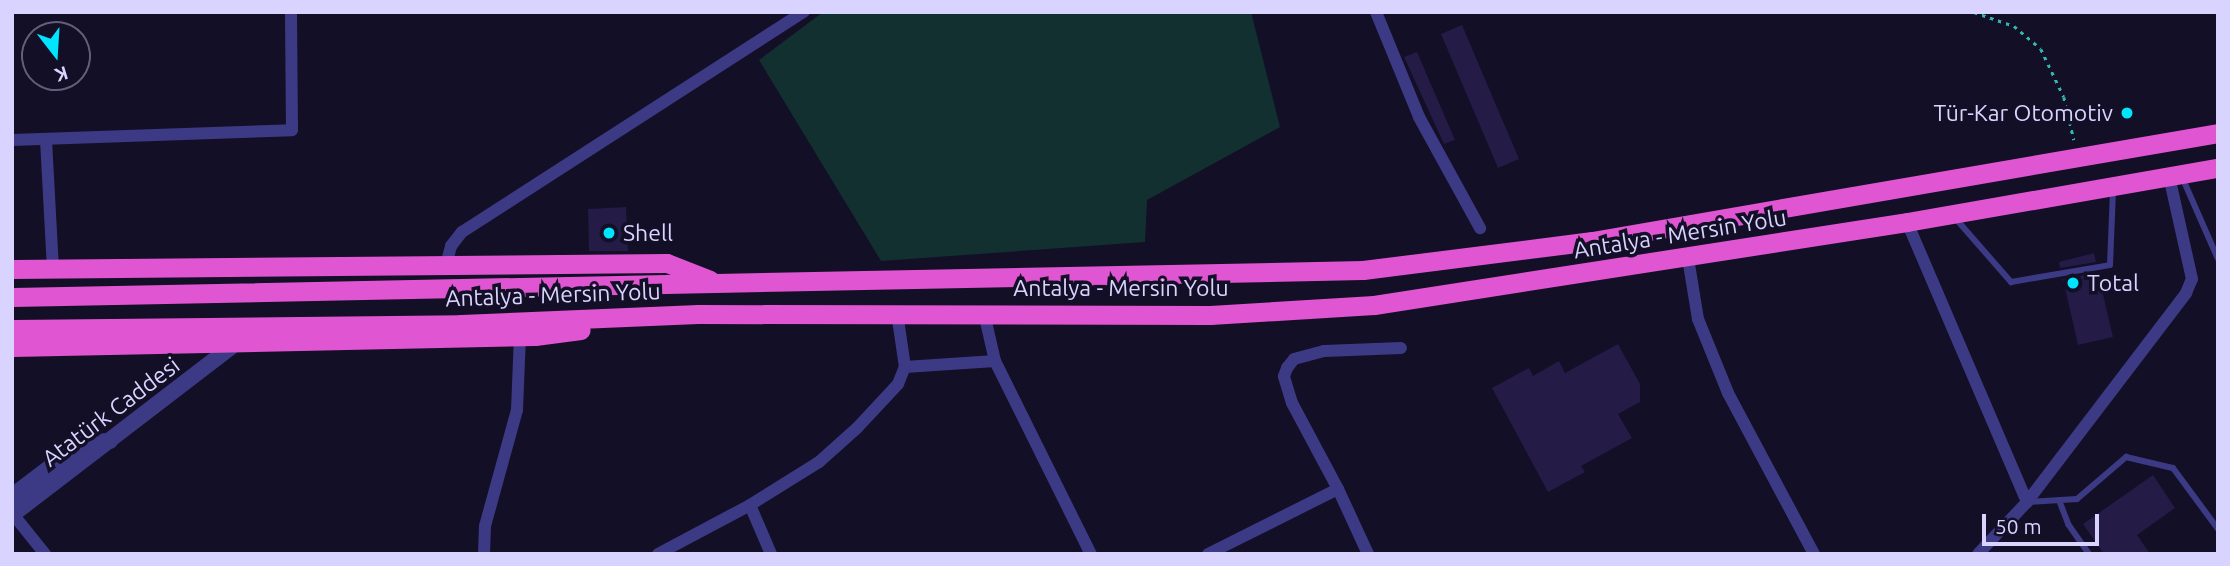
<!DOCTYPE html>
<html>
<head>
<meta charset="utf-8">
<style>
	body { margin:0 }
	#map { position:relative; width:2230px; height:566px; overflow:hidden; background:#130f26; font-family:Ubuntu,sans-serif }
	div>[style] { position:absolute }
	.green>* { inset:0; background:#12302f }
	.building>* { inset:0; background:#241b47 }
	.path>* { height:2.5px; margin-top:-1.25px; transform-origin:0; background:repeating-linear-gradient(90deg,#2fb8b0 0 3.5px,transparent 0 8.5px) }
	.service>* { height:6px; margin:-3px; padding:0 3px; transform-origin:3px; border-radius:3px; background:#3d3a85 }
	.minor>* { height:12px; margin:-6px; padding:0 6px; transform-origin:6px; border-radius:6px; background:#3d3a85 }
	.tertiary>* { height:16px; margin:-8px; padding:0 8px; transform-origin:8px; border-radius:8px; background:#3d3a85 }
	.trunk>* { height:19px; margin:-9.5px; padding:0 9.5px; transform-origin:9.5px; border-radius:9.5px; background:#e055d1 }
	.dots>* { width:19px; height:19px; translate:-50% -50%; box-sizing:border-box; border:4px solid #130f26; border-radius:50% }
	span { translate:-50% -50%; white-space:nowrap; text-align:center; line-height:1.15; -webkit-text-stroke:7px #130f26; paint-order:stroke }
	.poi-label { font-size:23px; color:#d9d4ff }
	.right { translate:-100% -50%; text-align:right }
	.left { translate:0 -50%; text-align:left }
	.street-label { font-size:23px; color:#d9d4ff }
	.frame { position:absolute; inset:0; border:14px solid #d9d4ff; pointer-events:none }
	.north { position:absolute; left:21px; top:21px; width:70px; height:70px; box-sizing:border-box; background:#130f26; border:2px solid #625e7d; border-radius:50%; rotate:163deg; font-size:19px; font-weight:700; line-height:28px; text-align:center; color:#d9d4ff }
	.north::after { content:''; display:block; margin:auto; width:24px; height:32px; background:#00e5ff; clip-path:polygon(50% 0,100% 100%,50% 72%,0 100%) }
	.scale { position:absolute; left:1982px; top:514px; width:117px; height:32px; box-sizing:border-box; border:4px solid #d9d4ff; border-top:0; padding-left:9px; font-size:21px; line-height:24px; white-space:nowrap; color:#d9d4ff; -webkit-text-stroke:5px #130f26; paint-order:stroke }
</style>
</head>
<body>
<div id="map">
	<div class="green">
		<i style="clip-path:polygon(823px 12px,1251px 12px,1280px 127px,1147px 200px,1145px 242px,881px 261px,759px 60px)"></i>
	</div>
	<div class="building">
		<i style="clip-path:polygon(1462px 25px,1519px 159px,1498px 168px,1441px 34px)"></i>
		<i style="clip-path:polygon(1417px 52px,1455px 140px,1444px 144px,1404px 57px)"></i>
		<i style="clip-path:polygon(626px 207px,628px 251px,589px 251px,588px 209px)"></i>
		<i style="clip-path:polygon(2094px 253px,2096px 262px,2060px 268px,2059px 262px)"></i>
		<i style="clip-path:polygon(2098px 273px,2113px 337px,2078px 345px,2063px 279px)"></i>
		<i style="clip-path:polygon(1618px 344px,1640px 384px,1640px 402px,1618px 414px,1632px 438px,1581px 466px,1585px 472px,1548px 492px,1492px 388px,1529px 368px,1533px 376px,1559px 361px,1565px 373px)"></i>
		<i style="clip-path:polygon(2153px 475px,2175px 508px,2137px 535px,2150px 554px,2104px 554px,2083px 524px)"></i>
	</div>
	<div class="path">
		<i style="left:1974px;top:12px;width:42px;rotate:19.3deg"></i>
		<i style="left:2014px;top:26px;width:35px;rotate:40deg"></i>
		<i style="left:2041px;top:49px;width:53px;rotate:64.4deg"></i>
		<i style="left:2064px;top:97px;width:44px;rotate:76.9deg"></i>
	</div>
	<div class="service">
		<i style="left:2182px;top:177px;width:90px;rotate:66.3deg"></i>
		<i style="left:1956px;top:219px;width:84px;rotate:48.9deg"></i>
		<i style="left:2011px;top:282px;width:100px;rotate:-9.7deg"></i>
		<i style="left:2110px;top:265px;width:75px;rotate:-87.7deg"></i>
		<i style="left:2059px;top:500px;width:26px;rotate:69deg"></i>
		<i style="left:2068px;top:524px;width:37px;rotate:55deg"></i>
		<i style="left:2029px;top:502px;width:48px;rotate:-3.6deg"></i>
		<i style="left:2077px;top:499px;width:65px;rotate:-40.6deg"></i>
		<i style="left:2126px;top:457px;width:48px;rotate:13.2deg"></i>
		<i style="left:2173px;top:468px;width:76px;rotate:53.6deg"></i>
	</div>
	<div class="minor">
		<i style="left:1376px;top:12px;width:113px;rotate:67.7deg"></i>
		<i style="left:1419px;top:117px;width:127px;rotate:61.2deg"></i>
		<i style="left:12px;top:140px;width:280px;rotate:-2deg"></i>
		<i style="left:292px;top:130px;width:118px;rotate:-90.5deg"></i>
		<i style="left:46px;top:140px;width:128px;rotate:86.9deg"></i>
		<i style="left:1907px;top:222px;width:305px;rotate:66.8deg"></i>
		<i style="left:2027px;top:502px;width:71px;rotate:133.3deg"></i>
		<i style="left:1688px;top:258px;width:62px;rotate:80.7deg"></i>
		<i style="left:1698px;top:319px;width:80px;rotate:67.9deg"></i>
		<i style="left:1728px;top:393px;width:183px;rotate:61.9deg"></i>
		<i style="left:446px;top:265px;width:20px;rotate:-75deg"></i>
		<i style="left:451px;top:246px;width:18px;rotate:-52deg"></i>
		<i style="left:462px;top:232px;width:407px;rotate:-32.8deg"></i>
		<i style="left:984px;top:313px;width:49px;rotate:77.1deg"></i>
		<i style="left:995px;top:361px;width:216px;rotate:63.6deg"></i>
		<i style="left:905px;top:367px;width:90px;rotate:-3.8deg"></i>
		<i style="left:1338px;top:489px;width:98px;rotate:-118.1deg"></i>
		<i style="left:1292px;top:403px;width:28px;rotate:-107deg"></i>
		<i style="left:1284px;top:376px;width:9px;rotate:-69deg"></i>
		<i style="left:1287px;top:368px;width:11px;rotate:-52deg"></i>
		<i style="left:1294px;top:359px;width:31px;rotate:-15deg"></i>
		<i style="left:1324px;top:351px;width:77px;rotate:-2.2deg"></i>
		<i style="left:2027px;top:502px;width:263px;rotate:-52.7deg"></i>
		<i style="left:2186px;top:293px;width:15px;rotate:-67deg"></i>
		<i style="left:2192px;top:279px;width:106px;rotate:-102.6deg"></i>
		<i style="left:750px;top:505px;width:53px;rotate:66.8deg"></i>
		<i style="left:12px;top:513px;width:53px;rotate:51.2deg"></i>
		<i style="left:484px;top:554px;width:28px;rotate:-88deg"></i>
		<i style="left:485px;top:526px;width:120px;rotate:-74.6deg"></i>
		<i style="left:517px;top:410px;width:74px;rotate:-87.7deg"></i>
		<i style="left:658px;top:554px;width:104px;rotate:-28deg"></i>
		<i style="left:750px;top:505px;width:81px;rotate:-31.9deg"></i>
		<i style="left:819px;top:462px;width:51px;rotate:-41.8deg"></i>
		<i style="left:857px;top:428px;width:60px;rotate:-47deg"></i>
		<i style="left:898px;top:384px;width:18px;rotate:-68deg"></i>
		<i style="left:905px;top:367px;width:55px;rotate:-98.4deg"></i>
		<i style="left:1208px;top:554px;width:145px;rotate:-26.6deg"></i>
		<i style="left:1338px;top:489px;width:72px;rotate:65.2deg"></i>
	</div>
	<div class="tertiary">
		<i style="left:12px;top:496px;width:89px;rotate:-37.3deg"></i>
		<i style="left:83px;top:442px;width:27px;rotate:-2deg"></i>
		<i style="left:12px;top:515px;width:282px;rotate:-37.5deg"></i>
	</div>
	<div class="trunk">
		<i style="left:12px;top:269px;width:655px;rotate:-0.52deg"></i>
		<i style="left:667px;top:263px;width:46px;rotate:21.6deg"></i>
		<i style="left:12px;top:297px;width:1351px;rotate:-1.14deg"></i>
		<i style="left:1363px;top:270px;width:231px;rotate:-7.2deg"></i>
		<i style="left:1592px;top:241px;width:635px;rotate:-9.79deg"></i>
		<i style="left:12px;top:329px;width:449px;rotate:-0.6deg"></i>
		<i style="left:461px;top:324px;width:237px;rotate:-2.4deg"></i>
		<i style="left:698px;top:314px;width:512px;rotate:0.11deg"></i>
		<i style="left:1210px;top:315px;width:164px;rotate:-3.5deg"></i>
		<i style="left:1374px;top:305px;width:539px;rotate:-8.85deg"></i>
		<i style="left:1907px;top:222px;width:316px;rotate:-9.9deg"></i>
		<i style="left:12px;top:347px;width:523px;rotate:-1.2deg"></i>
		<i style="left:535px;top:336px;width:46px;rotate:-7.4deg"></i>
	</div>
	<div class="dots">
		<i style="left:2127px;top:113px;background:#00e5ff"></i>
		<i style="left:609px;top:233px;background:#00e5ff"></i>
		<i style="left:2073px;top:283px;background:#00e5ff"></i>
	</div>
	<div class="poi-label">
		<span class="right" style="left:2113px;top:113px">Tür-Kar Otomotiv</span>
		<span class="left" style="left:623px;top:233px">Shell</span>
		<span class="left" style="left:2087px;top:283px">Total</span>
	</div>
	<div class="street-label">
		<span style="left:1680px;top:234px;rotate:-9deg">Antalya - Mersin Yolu</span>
		<span style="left:1121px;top:288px">Antalya - Mersin Yolu</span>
		<span style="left:553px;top:295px;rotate:-2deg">Antalya - Mersin Yolu</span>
		<span style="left:111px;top:412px;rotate:-37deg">Atatürk Caddesi</span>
	</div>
	<div class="frame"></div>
	<div class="north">K</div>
	<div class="scale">50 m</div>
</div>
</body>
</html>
